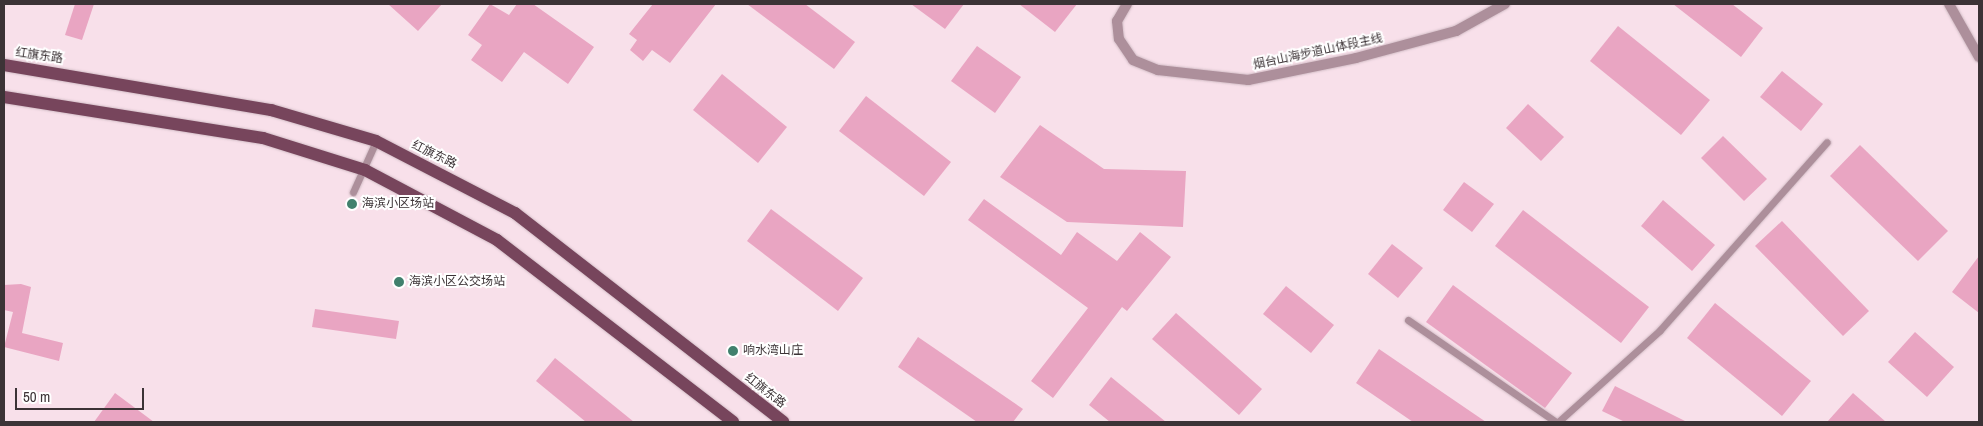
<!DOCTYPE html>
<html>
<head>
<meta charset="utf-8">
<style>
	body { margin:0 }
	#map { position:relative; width:1983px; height:426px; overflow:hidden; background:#f8e0ea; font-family:"Archivo Narrow","Noto Sans SC",sans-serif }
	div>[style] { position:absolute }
	.building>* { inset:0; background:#e9a5c2 }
	.roads { filter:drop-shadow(0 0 1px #d2bdc6) drop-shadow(0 0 1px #d2bdc6) }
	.service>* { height:7px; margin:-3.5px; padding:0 3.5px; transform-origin:3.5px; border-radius:3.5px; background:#ad8f9b }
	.pedestrian>* { height:10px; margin:-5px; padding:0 5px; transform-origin:5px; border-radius:5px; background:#ad8f9b }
	.primary>* { height:12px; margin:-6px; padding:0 6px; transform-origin:6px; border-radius:6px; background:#77455c }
	.dots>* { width:14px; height:14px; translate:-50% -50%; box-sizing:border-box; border:2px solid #fff; border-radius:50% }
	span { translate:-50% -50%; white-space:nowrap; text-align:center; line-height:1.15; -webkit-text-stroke:4px #fff; paint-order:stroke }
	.street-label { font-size:12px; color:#3c3336 }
	.poi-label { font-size:12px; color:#3c3336 }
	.left { translate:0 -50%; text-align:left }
	.frame { position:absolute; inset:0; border:5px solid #3c3336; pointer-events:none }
	.scale { position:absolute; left:15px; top:388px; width:129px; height:22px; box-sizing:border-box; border:2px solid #3c3336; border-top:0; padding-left:6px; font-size:15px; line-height:18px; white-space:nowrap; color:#3c3336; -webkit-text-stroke:4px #fff; paint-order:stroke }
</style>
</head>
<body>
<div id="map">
	<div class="building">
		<i style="clip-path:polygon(75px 4px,94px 4px,82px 40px,65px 35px)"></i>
		<i style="clip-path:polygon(388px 4px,442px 4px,418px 31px)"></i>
		<i style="clip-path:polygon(490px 4px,509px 15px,517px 4px,533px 4px,594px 47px,568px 84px,524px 52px,502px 82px,471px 60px,482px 45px,468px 35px)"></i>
		<i style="clip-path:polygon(653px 4px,716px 4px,670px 63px,652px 50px,643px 61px,630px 50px,637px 40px,629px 34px)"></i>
		<i style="clip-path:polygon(747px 4px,805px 4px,855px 42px,834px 69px)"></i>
		<i style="clip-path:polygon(911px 4px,964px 4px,945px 29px)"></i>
		<i style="clip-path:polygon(1019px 4px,1077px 4px,1055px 32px)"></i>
		<i style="clip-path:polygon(1673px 4px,1732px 4px,1763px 28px,1741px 57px)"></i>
		<i style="clip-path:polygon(1618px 26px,1710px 100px,1681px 135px,1590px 61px)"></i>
		<i style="clip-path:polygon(977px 46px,1021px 77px,995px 113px,951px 81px)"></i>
		<i style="clip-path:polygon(1782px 71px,1823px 104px,1801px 131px,1760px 97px)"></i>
		<i style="clip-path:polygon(722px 74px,787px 127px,758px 163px,693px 110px)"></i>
		<i style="clip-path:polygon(866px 96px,951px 162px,924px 196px,839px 131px)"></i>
		<i style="clip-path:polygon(1528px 104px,1564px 137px,1541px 161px,1506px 128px)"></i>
		<i style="clip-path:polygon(1040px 125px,1104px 169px,1186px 171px,1183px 227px,1067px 222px,1000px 177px)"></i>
		<i style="clip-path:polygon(1723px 136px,1767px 179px,1744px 201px,1701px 158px)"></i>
		<i style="clip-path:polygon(1860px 145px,1948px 231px,1918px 261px,1830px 176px)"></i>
		<i style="clip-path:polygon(1464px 182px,1494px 204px,1472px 232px,1443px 210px)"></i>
		<i style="clip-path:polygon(984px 199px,1061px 255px,1077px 232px,1117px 261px,1140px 232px,1171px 257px,1127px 311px,1122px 307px,1053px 398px,1031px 381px,1088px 308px,968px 220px)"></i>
		<i style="clip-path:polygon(1663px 200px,1715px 245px,1692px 271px,1641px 226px)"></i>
		<i style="clip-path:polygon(771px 209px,863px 278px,838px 311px,747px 241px)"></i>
		<i style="clip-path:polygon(1523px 210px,1649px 307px,1621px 343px,1495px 246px)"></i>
		<i style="clip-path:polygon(1782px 221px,1869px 311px,1843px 336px,1755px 246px)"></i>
		<i style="clip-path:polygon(1392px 244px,1423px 268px,1398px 298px,1368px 274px)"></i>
		<i style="clip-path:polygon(1979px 256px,1979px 313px,1952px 292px)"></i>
		<i style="clip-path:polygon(21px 284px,31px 287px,22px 333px,63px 343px,59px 361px,4px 347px,13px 312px,4px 310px,4px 285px)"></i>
		<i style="clip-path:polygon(1453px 285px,1572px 373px,1545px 408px,1426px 322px)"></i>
		<i style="clip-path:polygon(1286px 286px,1334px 325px,1311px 353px,1263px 314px)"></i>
		<i style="clip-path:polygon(1715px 303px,1811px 381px,1782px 416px,1687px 338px)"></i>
		<i style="clip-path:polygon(315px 309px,399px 321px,396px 339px,312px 327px)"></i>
		<i style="clip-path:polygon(1176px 313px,1262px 389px,1239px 415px,1152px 339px)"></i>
		<i style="clip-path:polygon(1915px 332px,1954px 367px,1927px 397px,1888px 362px)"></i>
		<i style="clip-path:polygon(918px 337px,1023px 409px,1013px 422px,977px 422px,898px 367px)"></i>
		<i style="clip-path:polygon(1379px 349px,1486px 422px,1413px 422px,1356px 383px)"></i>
		<i style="clip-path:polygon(555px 358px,634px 422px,586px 422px,536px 381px)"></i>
		<i style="clip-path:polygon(1111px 377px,1166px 422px,1110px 422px,1089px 405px)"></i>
		<i style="clip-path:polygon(1615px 386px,1687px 422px,1625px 422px,1602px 411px)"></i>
		<i style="clip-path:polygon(115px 393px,154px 422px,94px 422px)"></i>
		<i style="clip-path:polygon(1853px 393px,1886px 422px,1827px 422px)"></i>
	</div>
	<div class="roads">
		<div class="service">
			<i style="left:353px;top:192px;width:56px;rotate:-65.7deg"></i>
			<i style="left:1408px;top:320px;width:180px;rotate:34.6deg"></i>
			<i style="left:1558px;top:422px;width:137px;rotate:-42deg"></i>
			<i style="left:1660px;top:330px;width:251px;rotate:-48.4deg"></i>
		</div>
		<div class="pedestrian">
			<i style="left:1127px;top:4px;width:20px;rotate:120deg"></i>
			<i style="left:1117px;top:21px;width:18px;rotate:84deg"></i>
			<i style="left:1119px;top:39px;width:25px;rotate:56deg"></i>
			<i style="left:1133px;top:60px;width:27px;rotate:22deg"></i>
			<i style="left:1158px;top:70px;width:91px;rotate:6.3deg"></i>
			<i style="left:1248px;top:80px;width:110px;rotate:-11.5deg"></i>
			<i style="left:1356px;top:58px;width:104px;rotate:-15.1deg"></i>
			<i style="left:1456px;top:31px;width:56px;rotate:-28.9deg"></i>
			<i style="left:1949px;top:4px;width:61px;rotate:60.5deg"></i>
		</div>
		<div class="primary">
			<i style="left:4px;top:65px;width:271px;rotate:9.6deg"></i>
			<i style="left:271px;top:110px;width:109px;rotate:16.4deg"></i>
			<i style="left:376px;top:141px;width:157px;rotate:27.4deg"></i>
			<i style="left:515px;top:213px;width:340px;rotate:37.9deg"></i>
			<i style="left:4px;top:97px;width:262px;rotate:9deg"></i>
			<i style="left:263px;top:138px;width:107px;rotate:17.4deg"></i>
			<i style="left:365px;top:170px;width:149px;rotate:27.9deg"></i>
			<i style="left:497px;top:240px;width:298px;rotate:37.6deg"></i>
		</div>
	</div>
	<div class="dots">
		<i style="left:352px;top:204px;background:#41806d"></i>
		<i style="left:399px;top:282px;background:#41806d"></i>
		<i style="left:733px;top:351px;background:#41806d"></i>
	</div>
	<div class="street-label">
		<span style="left:1318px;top:52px;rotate:-12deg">烟台山海步道山体段主线</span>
		<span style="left:39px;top:56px;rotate:8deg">红旗东路</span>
		<span style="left:434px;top:155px;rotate:26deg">红旗东路</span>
		<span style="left:765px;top:391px;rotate:38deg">红旗东路</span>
	</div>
	<div class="poi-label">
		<span class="left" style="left:362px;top:204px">海滨小区场站</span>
		<span class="left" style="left:409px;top:282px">海滨小区公交场站</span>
		<span class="left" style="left:743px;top:351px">响水湾山庄</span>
	</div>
	<div class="frame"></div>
	<div class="scale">50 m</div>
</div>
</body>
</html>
